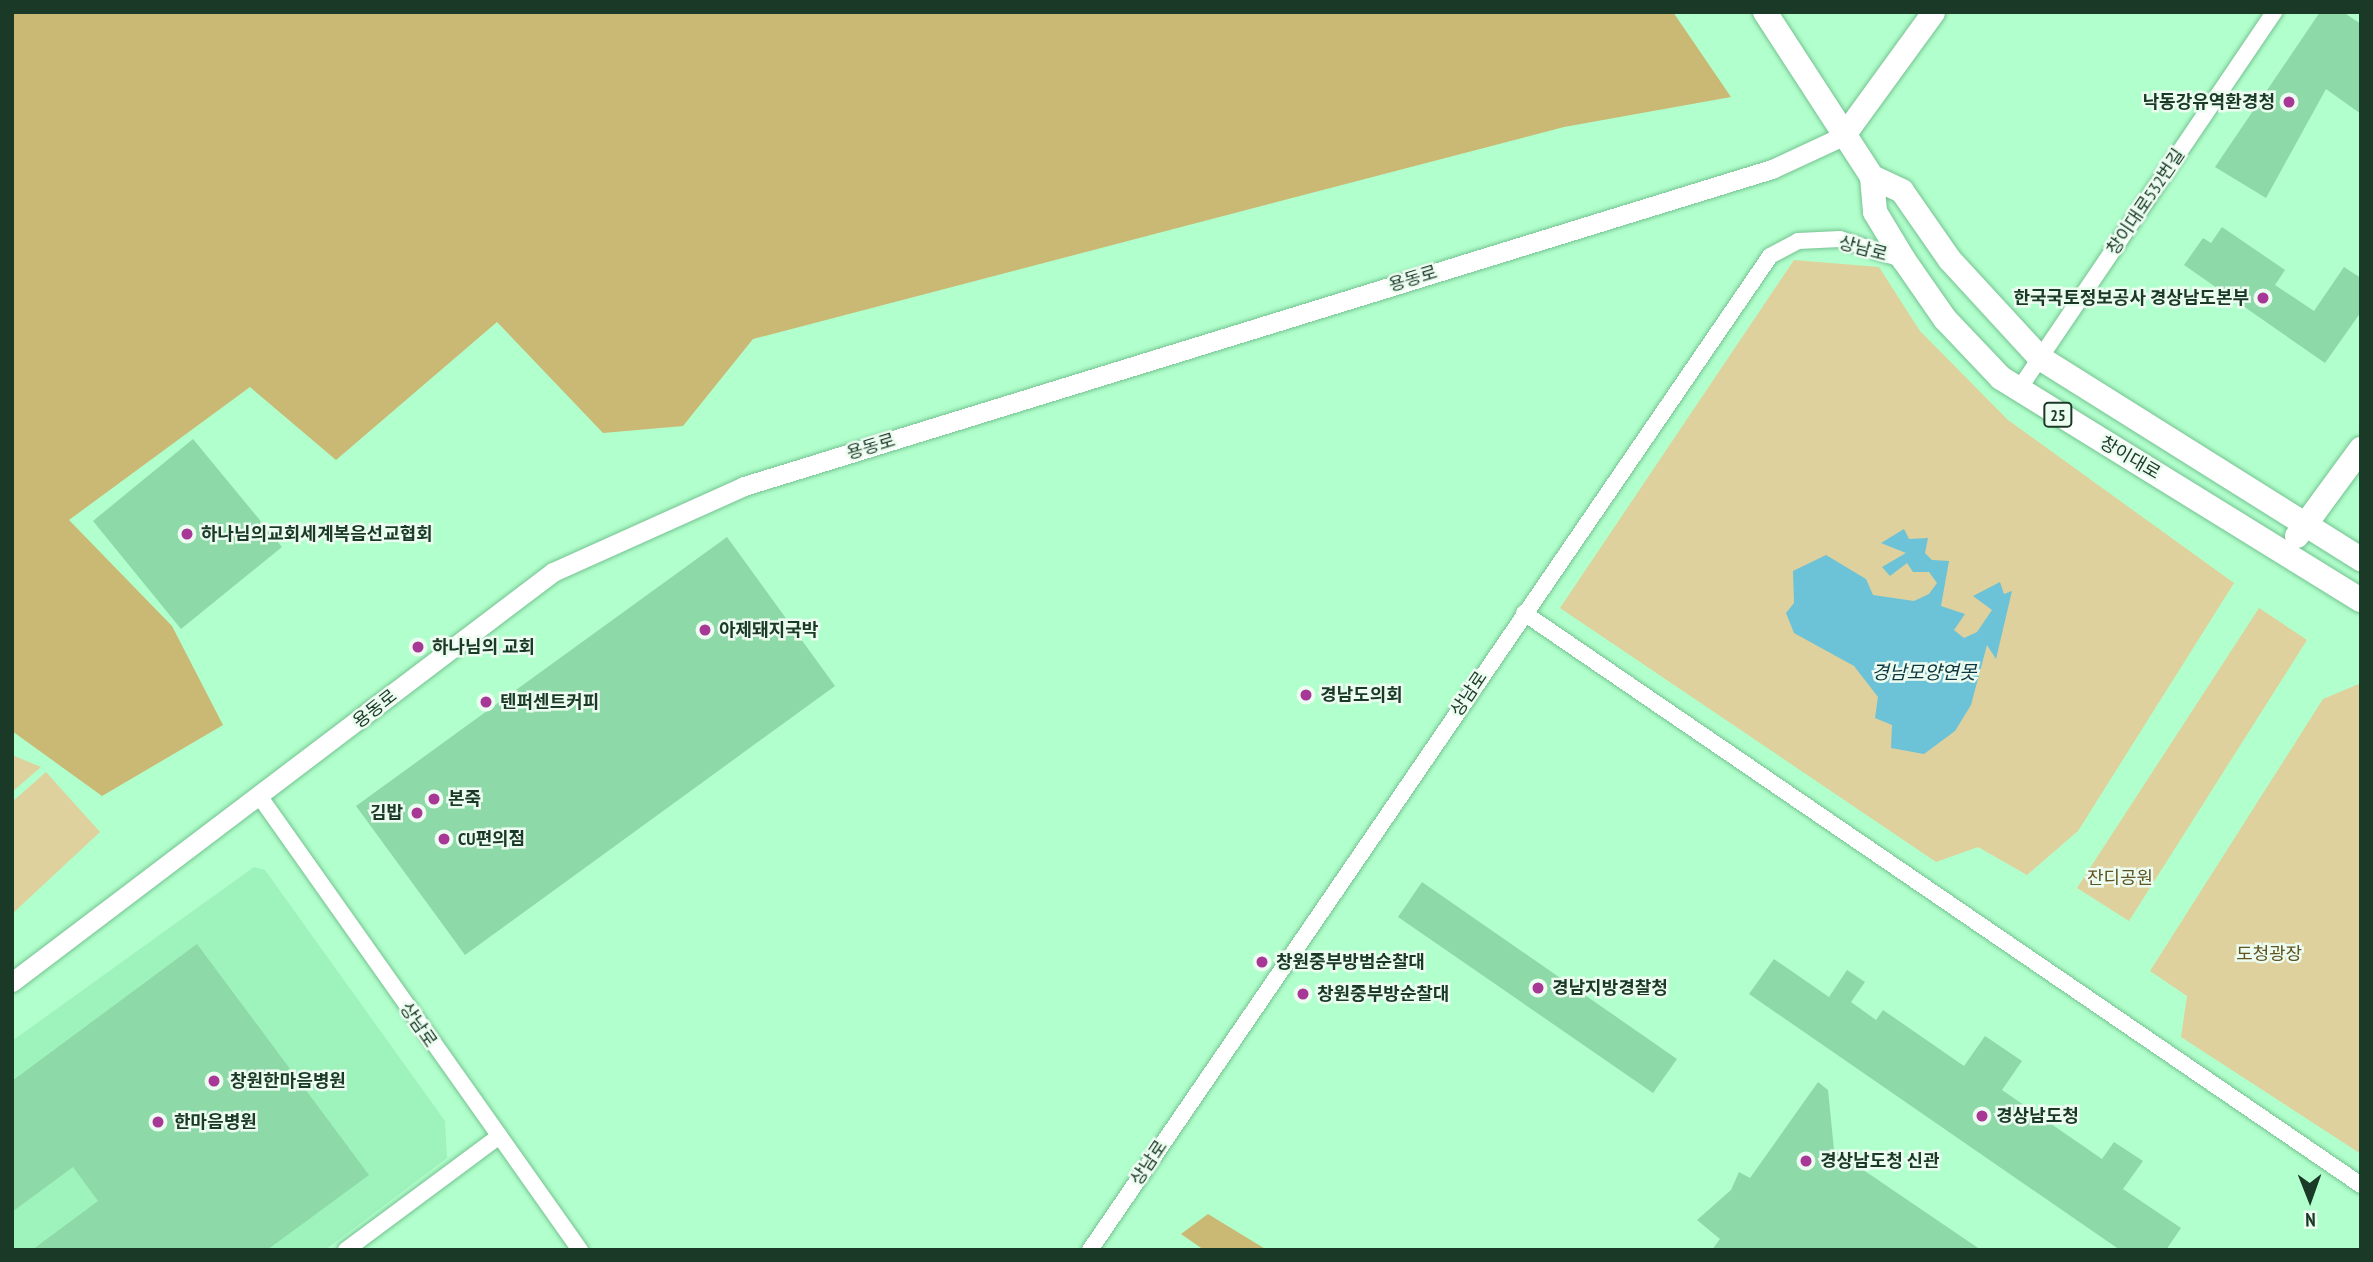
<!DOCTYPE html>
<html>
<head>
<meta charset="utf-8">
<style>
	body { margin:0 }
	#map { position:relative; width:2373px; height:1262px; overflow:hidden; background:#b1ffcc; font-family:"PT Sans Narrow","Noto Sans KR",sans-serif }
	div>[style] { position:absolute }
	.built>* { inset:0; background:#9ef2bc }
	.green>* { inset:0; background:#ded19d }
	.forest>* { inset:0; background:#cab875 }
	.water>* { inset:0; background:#6cc2d7 }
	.building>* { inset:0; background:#8dd9a8 }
	.roads { filter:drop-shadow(0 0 2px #76c292) drop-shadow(0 0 2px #76c292) }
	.minor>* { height:16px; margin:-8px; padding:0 8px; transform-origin:8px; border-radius:8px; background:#fff }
	.tertiary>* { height:19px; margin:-9.5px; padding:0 9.5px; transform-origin:9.5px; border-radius:9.5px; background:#fff }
	.secondary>* { height:23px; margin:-11.5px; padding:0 11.5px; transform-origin:11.5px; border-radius:11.5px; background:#fff }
	.primary>* { height:24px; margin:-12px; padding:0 12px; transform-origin:12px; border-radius:12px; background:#fff }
	.dots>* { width:19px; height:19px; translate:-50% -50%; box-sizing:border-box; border:4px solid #edfcf1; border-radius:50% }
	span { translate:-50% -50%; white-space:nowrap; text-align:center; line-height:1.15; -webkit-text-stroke:5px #edfcf1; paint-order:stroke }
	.shield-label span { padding:2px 5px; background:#edfcf1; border:2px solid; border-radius:5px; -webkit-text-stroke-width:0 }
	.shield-label { font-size:16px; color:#1a3926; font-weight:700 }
	.poi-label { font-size:18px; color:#1a3926; font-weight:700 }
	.right { translate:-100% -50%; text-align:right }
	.left { translate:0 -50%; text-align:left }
	.street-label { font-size:18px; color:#1a3926 }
	.park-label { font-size:18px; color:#615421 }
	.water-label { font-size:19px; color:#0d3740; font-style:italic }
	.frame { position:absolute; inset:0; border:14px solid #1a3926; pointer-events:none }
	.north { position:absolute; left:2275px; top:1164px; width:70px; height:70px; -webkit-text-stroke:5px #edfcf1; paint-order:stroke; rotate:179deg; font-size:19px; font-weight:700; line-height:28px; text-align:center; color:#1a3926 }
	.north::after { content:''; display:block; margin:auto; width:24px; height:32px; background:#1a3926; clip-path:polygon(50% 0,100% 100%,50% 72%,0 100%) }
</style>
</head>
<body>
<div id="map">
	<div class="built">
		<i style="clip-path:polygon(254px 867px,265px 870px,445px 1121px,447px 1158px,325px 1250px,12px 1250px,12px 1041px)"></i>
	</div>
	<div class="green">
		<i style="clip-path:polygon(1794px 260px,1879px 267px,1920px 331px,2008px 420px,2234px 583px,2078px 831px,2027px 875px,1978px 847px,1936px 862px,1560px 608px)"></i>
		<i style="clip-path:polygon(2259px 608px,2307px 640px,2129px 921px,2077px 888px)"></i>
		<i style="clip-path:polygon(2361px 683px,2361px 1154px,2181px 1037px,2187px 996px,2150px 971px,2323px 699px)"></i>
		<i style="clip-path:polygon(12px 755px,41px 767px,12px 792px)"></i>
		<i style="clip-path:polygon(46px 772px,100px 832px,12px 914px,12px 802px)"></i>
	</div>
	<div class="forest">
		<i style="clip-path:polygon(12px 12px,1673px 12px,1731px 97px,1564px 127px,753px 339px,683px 426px,603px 433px,497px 322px,336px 460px,250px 387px,69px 520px,172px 626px,223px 725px,102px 796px,12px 731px)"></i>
		<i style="clip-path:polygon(1208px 1214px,1267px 1250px,1204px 1250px,1181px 1234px)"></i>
	</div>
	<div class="water">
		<i style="clip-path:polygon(1904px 529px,1909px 539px,1928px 538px,1925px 553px,1932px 560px,1949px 561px,1941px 606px,1965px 614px,1954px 630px,1964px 638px,1977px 632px,1992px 610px,1973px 596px,2000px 582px,2004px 594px,2012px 591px,1996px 659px,1987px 645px,1971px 705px,1955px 731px,1924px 754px,1891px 748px,1892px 725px,1875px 718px,1878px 697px,1854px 666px,1794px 633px,1786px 613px,1794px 603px,1793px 571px,1826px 555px,1866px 579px,1873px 595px,1914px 601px,1929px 594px,1937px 583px,1929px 572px,1913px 572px,1907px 563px,1890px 576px,1882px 567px,1906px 553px,1881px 543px)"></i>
	</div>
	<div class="building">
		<i style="clip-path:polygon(2320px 12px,2343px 12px,2361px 24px,2361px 114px,2326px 89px,2266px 198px,2215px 167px)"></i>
		<i style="clip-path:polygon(2222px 227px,2285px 270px,2275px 285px,2314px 311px,2344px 267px,2361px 278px,2361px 312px,2325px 363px,2184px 265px,2203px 238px,2211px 243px)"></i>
		<i style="clip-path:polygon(193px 439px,282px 547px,181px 629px,93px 521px)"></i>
		<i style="clip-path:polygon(727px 537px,835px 686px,465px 955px,356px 806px)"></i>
		<i style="clip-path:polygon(1422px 882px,1677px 1059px,1653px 1093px,1398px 917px)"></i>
		<i style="clip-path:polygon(197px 944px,369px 1175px,267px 1250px,32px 1250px,98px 1201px,73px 1167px,12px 1212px,12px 1081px)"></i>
		<i style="clip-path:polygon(1774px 959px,1829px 997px,1847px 970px,1865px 982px,1851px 1002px,1876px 1020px,1883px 1010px,1964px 1066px,1985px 1036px,2022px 1061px,2002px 1090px,2102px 1159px,2114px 1142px,2143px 1161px,2123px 1189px,2181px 1228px,2166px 1250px,2120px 1250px,1749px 994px)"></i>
		<i style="clip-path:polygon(1818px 1082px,1828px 1090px,1834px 1150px,1981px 1250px,1712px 1250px,1720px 1239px,1697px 1220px,1731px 1190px,1739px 1172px,1750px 1178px)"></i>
	</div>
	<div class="roads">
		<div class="minor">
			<i style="left:2017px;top:392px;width:459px;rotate:-55.9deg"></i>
			<i style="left:1524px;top:613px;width:1014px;rotate:34.35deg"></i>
			<i style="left:260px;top:797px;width:555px;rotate:54.76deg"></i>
			<i style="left:346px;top:1250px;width:188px;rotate:-36.6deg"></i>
			<i style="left:1090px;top:1250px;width:1204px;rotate:-55.62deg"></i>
			<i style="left:1770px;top:256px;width:32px;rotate:-28deg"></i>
			<i style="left:1798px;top:241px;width:42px;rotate:-2.7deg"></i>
			<i style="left:1840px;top:239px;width:67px;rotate:18.2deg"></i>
		</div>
		<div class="tertiary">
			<i style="left:12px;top:982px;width:679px;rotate:-37.16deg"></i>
			<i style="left:553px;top:572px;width:209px;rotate:-24.2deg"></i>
			<i style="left:744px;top:486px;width:1076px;rotate:-17.14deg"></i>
			<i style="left:1772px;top:169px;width:78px;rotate:-24.9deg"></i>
		</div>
		<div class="secondary">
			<i style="left:1843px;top:136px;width:153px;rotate:-54deg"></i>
		</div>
		<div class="primary">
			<i style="left:1765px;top:12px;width:197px;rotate:57deg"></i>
			<i style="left:1872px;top:177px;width:33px;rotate:25deg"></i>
			<i style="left:1902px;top:191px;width:84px;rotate:55.2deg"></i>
			<i style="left:1950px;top:260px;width:133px;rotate:47.4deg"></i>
			<i style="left:2040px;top:358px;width:379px;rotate:32.1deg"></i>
			<i style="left:1872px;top:177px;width:35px;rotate:85deg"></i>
			<i style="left:1875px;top:212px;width:56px;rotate:58.9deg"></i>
			<i style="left:1904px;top:260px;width:72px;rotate:55.2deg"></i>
			<i style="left:1945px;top:319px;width:81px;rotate:46.5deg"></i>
			<i style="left:2001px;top:378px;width:423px;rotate:31.7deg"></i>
			<i style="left:2297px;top:536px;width:108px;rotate:-53.7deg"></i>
		</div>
	</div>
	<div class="dots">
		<i style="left:2289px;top:102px;background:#a83895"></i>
		<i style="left:2263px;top:298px;background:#a83895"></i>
		<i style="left:187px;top:534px;background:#a83895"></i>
		<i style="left:705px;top:630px;background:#a83895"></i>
		<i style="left:418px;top:647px;background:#a83895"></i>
		<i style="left:1306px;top:695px;background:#a83895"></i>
		<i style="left:486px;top:702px;background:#a83895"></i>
		<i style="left:434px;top:799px;background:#a83895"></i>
		<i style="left:417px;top:813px;background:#a83895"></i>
		<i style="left:444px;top:839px;background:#a83895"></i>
		<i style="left:1262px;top:962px;background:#a83895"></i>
		<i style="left:1538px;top:988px;background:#a83895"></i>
		<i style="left:1303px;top:994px;background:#a83895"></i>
		<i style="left:214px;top:1081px;background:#a83895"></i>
		<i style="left:1982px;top:1116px;background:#a83895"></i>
		<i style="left:158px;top:1122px;background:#a83895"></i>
		<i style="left:1806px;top:1161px;background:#a83895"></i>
	</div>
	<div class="shield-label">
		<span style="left:2058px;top:415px">25</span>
	</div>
	<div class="poi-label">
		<span class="right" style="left:2275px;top:102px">낙동강유역환경청</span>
		<span class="right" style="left:2249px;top:298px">한국국토정보공사 경상남도본부</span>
		<span class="left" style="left:201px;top:534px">하나님의교회세계복음선교협회</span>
		<span class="left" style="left:719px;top:630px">아제돼지국박</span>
		<span class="left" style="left:432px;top:647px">하나님의 교회</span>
		<span class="left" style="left:1320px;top:695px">경남도의회</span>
		<span class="left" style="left:500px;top:702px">텐퍼센트커피</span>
		<span class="left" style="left:448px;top:799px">본죽</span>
		<span class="right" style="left:403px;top:813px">김밥</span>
		<span class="left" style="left:458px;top:839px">CU편의점</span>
		<span class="left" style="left:1276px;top:962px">창원중부방범순찰대</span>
		<span class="left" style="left:1552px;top:988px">경남지방경찰청</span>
		<span class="left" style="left:1317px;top:994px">창원중부방순찰대</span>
		<span class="left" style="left:230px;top:1081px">창원한마음병원</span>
		<span class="left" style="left:1996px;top:1116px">경상남도청</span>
		<span class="left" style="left:174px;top:1122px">한마음병원</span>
		<span class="left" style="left:1820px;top:1161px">경상남도청 신관</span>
	</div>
	<div class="street-label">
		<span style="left:2146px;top:202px;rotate:-56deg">창이대로532번길</span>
		<span style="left:1863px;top:249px;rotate:15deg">상남로</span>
		<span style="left:1413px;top:279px;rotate:-17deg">용동로</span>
		<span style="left:871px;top:447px;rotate:-17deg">용동로</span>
		<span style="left:2130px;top:458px;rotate:30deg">창이대로</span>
		<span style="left:1469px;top:694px;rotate:-56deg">상남로</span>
		<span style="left:375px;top:709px;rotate:-38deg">용동로</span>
		<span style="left:418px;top:1025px;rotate:55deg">상남로</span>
		<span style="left:1149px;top:1163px;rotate:-56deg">상남로</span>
	</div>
	<div class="park-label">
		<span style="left:2120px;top:878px">잔디공원</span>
		<span style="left:2269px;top:954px">도청광장</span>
	</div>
	<div class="water-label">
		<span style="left:1924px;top:673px">경남모양연못</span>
	</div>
	<div class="frame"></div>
	<div class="north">N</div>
</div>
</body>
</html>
